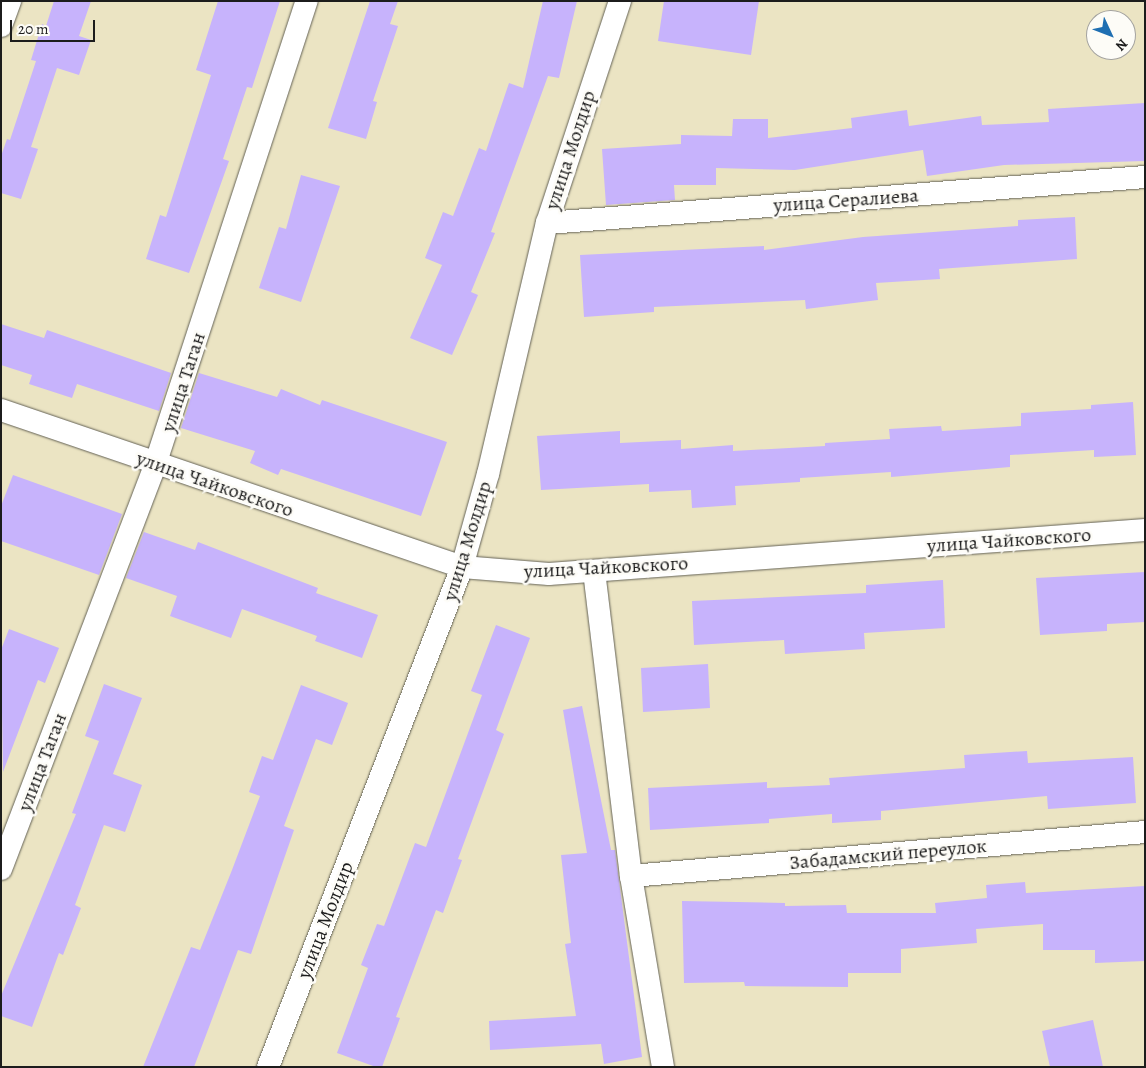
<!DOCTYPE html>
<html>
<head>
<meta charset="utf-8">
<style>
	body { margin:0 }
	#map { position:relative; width:1146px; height:1068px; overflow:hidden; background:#ebe4c3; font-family:Alegreya,serif }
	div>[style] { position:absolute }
	.building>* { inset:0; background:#c7b3fc }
	.roads { filter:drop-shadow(0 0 1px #646256) drop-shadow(0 0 1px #646256) }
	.street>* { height:22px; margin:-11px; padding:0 11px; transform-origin:11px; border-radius:11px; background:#fff }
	span { translate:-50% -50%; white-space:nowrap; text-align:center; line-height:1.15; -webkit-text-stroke:5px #fdfcf7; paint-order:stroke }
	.street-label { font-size:20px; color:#1c1c1c }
	.frame { position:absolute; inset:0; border:2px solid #1c1c1c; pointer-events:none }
	.north { position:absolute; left:1086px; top:10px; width:50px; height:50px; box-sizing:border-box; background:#fdfcf7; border:1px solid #a3a29f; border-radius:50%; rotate:133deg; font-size:14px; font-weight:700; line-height:20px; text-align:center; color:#1c1c1c }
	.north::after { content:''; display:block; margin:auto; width:18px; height:22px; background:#1f6fb2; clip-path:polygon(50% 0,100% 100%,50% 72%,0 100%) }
	.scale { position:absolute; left:10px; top:20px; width:85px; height:22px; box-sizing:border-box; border:2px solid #1c1c1c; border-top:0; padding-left:6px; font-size:15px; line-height:18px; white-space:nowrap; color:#1c1c1c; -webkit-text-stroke:4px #fdfcf7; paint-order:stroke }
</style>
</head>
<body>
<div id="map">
	<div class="building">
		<i style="clip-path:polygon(54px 1px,91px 1px,79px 36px,91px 40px,79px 75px,57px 68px,31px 147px,38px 149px,21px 199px,1px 193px,1px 156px,7px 139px,10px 140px,36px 61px,31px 60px,42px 24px,46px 26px)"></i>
		<i style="clip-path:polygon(218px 1px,280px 1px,252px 88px,247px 87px,223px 159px,229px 161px,189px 273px,146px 259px,160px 215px,166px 217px,211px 75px,196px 70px)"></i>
		<i style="clip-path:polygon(370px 1px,398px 1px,390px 24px,398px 26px,373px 101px,377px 102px,366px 139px,328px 128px)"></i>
		<i style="clip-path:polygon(543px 1px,577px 1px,559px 78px,548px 76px,491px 232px,495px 233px,471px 292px,478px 295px,452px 355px,410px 338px,442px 265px,425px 258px,443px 212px,453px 216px,479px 148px,486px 151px,509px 83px,523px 88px)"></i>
		<i style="clip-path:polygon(664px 1px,759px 1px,751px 55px,658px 41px)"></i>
		<i style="clip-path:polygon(1145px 103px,1145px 161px,1004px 165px,927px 176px,923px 150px,795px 170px,716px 168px,716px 185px,674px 185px,675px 200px,606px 205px,602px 149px,681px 144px,681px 135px,732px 136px,733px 119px,768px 119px,768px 138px,852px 128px,851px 118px,907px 110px,909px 126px,981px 116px,982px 125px,1049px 122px,1048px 109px)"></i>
		<i style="clip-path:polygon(301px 175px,340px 186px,301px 302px,259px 288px,279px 227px,286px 229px)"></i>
		<i style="clip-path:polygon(1075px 217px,1077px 259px,939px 269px,940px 279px,876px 283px,878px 300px,806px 309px,805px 300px,654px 307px,654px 312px,584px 317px,580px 255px,764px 246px,764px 250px,863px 237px,1018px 226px,1018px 220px)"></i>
		<i style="clip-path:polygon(1px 324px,44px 338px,47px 330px,171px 373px,159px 411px,77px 384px,72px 398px,29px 384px,32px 375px,1px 365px)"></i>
		<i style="clip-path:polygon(199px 373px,277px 397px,281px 389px,320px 405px,322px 400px,447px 442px,421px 516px,281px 469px,278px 475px,250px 463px,255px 451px,181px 428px)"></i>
		<i style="clip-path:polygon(1133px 402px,1136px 455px,1094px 457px,1094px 450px,1010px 455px,1010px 467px,891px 477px,891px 472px,800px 478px,800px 482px,735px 486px,736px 505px,692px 508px,691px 490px,649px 492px,649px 484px,541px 490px,537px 436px,620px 431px,620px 443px,681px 440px,681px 449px,733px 445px,733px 451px,825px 446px,825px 443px,890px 439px,889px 429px,941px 426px,942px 431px,1021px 426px,1021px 413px,1091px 409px,1091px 405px)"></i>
		<i style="clip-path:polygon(13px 475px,122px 514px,99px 575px,1px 541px,1px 506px)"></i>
		<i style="clip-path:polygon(144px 532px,195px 550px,198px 542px,318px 588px,316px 593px,378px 615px,362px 658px,315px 641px,317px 636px,242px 609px,231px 638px,170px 616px,177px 596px,126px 578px)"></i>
		<i style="clip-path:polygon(1145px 572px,1145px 622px,1107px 624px,1107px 631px,1040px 635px,1036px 578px)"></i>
		<i style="clip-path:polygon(943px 580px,945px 628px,864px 633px,865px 649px,785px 654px,784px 640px,694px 645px,692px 601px,866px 593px,866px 585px)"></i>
		<i style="clip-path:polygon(496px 625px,530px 638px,496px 730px,504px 734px,458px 859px,462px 860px,443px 913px,436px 910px,396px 1017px,400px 1018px,382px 1067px,376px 1067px,337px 1053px,368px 968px,361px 965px,377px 924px,384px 926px,415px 843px,426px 847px,482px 695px,471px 691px)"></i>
		<i style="clip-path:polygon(9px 629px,59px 648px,45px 683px,38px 680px,3px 772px,1px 650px)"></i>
		<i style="clip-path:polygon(708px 664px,710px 708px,643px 712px,641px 668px)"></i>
		<i style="clip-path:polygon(104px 684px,142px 698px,113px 774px,142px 785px,125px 832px,104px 825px,75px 905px,81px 908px,63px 955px,59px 953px,32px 1027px,1px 1016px,1px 996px,76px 814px,72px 813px,99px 741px,85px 736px)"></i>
		<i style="clip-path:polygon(301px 685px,348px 703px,332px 745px,316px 739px,284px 826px,294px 830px,251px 954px,238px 950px,194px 1067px,143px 1067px,191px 947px,200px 950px,232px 870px,260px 796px,249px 792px,262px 756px,273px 760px)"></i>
		<i style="clip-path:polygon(582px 706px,611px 850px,615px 850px,642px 1057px,604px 1064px,601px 1044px,490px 1050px,489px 1021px,576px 1016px,565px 944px,571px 943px,561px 855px,587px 853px,563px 710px)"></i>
		<i style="clip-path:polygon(1027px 751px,1028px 763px,1133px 757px,1136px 803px,1048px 809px,1047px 796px,881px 811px,881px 820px,832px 823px,832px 814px,769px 819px,769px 823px,650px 830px,648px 788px,767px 782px,767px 788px,830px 785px,829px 778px,965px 768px,964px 755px)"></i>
		<i style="clip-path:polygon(1025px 882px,1026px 893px,1145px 886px,1145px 961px,1095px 963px,1095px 950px,1043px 950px,1043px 924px,976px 929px,977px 943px,901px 949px,901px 973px,848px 973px,848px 987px,745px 986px,744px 982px,684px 983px,682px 901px,785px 903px,785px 906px,846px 905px,847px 913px,936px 913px,935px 903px,987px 898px,986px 885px)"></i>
		<i style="clip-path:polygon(1093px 1020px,1103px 1067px,1050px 1067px,1042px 1031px)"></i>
	</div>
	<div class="roads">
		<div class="street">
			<i style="left:1px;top:26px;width:27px;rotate:-70deg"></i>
			<i style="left:547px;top:223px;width:600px;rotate:-4.4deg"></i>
			<i style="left:1px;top:410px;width:487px;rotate:18.8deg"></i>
			<i style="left:462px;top:567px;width:87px;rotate:4.6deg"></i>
			<i style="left:549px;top:574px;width:598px;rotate:-4.22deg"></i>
			<i style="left:594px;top:571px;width:307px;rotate:83.1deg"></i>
			<i style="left:631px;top:876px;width:194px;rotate:80.5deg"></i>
			<i style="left:1px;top:869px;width:432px;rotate:-69.1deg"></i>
			<i style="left:155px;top:465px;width:488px;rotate:-71.9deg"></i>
			<i style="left:631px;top:876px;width:516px;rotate:-4.89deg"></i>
			<i style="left:268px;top:1067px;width:536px;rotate:-68.79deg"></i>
			<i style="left:462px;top:567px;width:97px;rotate:-74.4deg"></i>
			<i style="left:488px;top:474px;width:258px;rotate:-76.8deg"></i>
			<i style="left:547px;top:223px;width:234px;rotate:-71.8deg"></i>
		</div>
	</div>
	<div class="street-label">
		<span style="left:570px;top:150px;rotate:-72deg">улица Молдир</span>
		<span style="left:846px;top:200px;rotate:-4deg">улица Сералиева</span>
		<span style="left:183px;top:382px;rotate:-72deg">улица Таган</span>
		<span style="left:215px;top:484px;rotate:19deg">улица Чайковского</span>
		<span style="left:1009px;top:540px;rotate:-4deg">улица Чайковского</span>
		<span style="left:467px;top:541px;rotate:-73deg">улица Молдир</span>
		<span style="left:606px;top:567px;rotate:-3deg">улица Чайковского</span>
		<span style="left:42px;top:762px;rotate:-69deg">улица Таган</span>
		<span style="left:888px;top:854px;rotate:-5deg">Забадамский переулок</span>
		<span style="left:325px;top:920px;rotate:-69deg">улица Молдир</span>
	</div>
	<div class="frame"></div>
	<div class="north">N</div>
	<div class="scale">20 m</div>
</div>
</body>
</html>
